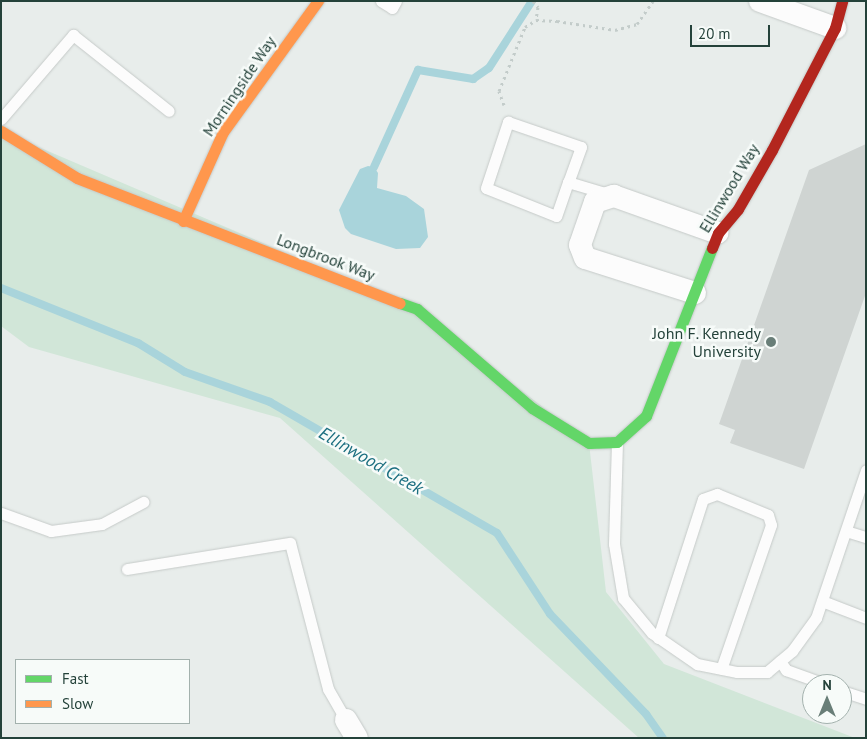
<!DOCTYPE html>
<html>
<head>
<meta charset="utf-8">
<style>
	body { margin:0 }
	#map { position:relative; width:867px; height:739px; overflow:hidden; background:#e8edeb; font-family:"PT Sans",sans-serif }
	div>[style] { position:absolute }
	.green>* { inset:0; background:#d1e6d8 }
	.water>* { inset:0; background:#a9d4db }
	.stream>* { height:8px; margin:-4px; padding:0 4px; transform-origin:4px; border-radius:4px; background:#a9d4db }
	.building>* { inset:0; background:#cfd4d2 }
	.path>* { height:3px; margin-top:-1.5px; transform-origin:0; background:repeating-linear-gradient(90deg,#c3ccca 0 2.5px,transparent 0 6.5px) }
	.roads { filter:drop-shadow(0 0 1px #c5cac8) drop-shadow(0 0 1px #c5cac8) }
	.lane>* { height:11px; margin:-5.5px; padding:0 5.5px; transform-origin:5.5px; border-radius:5.5px; background:#fcfcfc }
	.street>* { height:22px; margin:-11px; padding:0 11px; transform-origin:11px; border-radius:11px; background:#fcfcfc }
	.fast>* { height:11px; margin:-5.5px; padding:0 5.5px; transform-origin:5.5px; border-radius:5.5px; background:#63d668 }
	.slow>* { height:11px; margin:-5.5px; padding:0 5.5px; transform-origin:5.5px; border-radius:5.5px; background:#ff974d }
	.jam>* { height:11px; margin:-5.5px; padding:0 5.5px; transform-origin:5.5px; border-radius:5.5px; background:#b3261e }
	.dots>* { width:14px; height:14px; translate:-50% -50%; box-sizing:border-box; border:2px solid #f7fbf9; border-radius:50% }
	span { translate:-50% -50%; white-space:nowrap; text-align:center; line-height:1.15; -webkit-text-stroke:5px #f7fbf9; paint-order:stroke }
	.street-label { font-size:16px; color:#24423a }
	.poi-label { font-size:16px; color:#24423a }
	.right { translate:-100% -50%; text-align:right }
	.water-label { font-size:18px; color:#1c6f80; font-style:italic }
	.frame { position:absolute; inset:0; border:2px solid #24423a; pointer-events:none }
	.legend { position:absolute; left:15px; top:659px; width:175px; height:65px; box-sizing:border-box; background:#f7fbf9; border:1px solid #a3b1ad; margin:0; padding:6px 9px; list-style:none; font-size:15px; color:#24423a }
	.legend li { display:flex; align-items:center; gap:10px; height:25px }
	.legend b { width:25px; border:1px solid #a3b1ad }
	.north { position:absolute; left:802px; top:674px; width:50px; height:50px; box-sizing:border-box; background:#f7fbf9; border:1px solid #a3b1ad; border-radius:50%; rotate:0deg; font-size:14px; font-weight:700; line-height:20px; text-align:center; color:#24423a }
	.north::after { content:''; display:block; margin:auto; width:18px; height:22px; background:#697e78; clip-path:polygon(50% 0,100% 100%,50% 72%,0 100%) }
	.scale { position:absolute; left:690px; top:25px; width:80px; height:22px; box-sizing:border-box; border:2px solid #24423a; border-top:0; padding-left:6px; font-size:15px; line-height:18px; white-space:nowrap; color:#24423a; -webkit-text-stroke:4px #f7fbf9; paint-order:stroke }
</style>
</head>
<body>
<div id="map">
	<div class="green">
		<i style="clip-path:polygon(1px 131px,417px 309px,589px 443px,606px 592px,664px 664px,855px 738px,639px 738px,280px 418px,29px 347px,1px 326px)"></i>
	</div>
	<div class="water">
		<i style="clip-path:polygon(368px 166px,374px 167px,378px 173px,377px 188px,406px 196px,424px 209px,428px 237px,420px 248px,396px 249px,351px 234px,345px 228px,339px 210px,360px 169px)"></i>
	</div>
	<div class="stream">
		<i style="left:374px;top:167px;width:107px;rotate:-65.6deg"></i>
		<i style="left:418px;top:70px;width:56px;rotate:9.3deg"></i>
		<i style="left:473px;top:79px;width:19px;rotate:-35deg"></i>
		<i style="left:489px;top:68px;width:80px;rotate:-57.3deg"></i>
		<i style="left:1px;top:288px;width:148px;rotate:21.9deg"></i>
		<i style="left:138px;top:343px;width:55px;rotate:31.7deg"></i>
		<i style="left:185px;top:372px;width:90px;rotate:19.4deg"></i>
		<i style="left:270px;top:402px;width:262px;rotate:30deg"></i>
		<i style="left:497px;top:533px;width:97px;rotate:56.8deg"></i>
		<i style="left:550px;top:614px;width:139px;rotate:46.2deg"></i>
		<i style="left:646px;top:714px;width:29px;rotate:55deg"></i>
	</div>
	<div class="building">
		<i style="clip-path:polygon(866px 144px,866px 293px,804px 469px,730px 443px,735px 430px,719px 424px,809px 170px)"></i>
	</div>
	<div class="path">
		<i style="left:533px;top:1px;width:8px;rotate:50deg"></i>
		<i style="left:538px;top:7px;width:13px;rotate:99deg"></i>
		<i style="left:504px;top:105px;width:15px;rotate:-110deg"></i>
		<i style="left:499px;top:91px;width:69px;rotate:-67.9deg"></i>
		<i style="left:525px;top:27px;width:13px;rotate:-32deg"></i>
		<i style="left:536px;top:20px;width:21px;rotate:3deg"></i>
		<i style="left:557px;top:21px;width:59px;rotate:8.8deg"></i>
		<i style="left:615px;top:30px;width:23px;rotate:-15deg"></i>
		<i style="left:637px;top:24px;width:28px;rotate:-55deg"></i>
	</div>
	<div class="roads">
		<div class="lane">
			<i style="left:381px;top:1px;width:13px;rotate:32deg"></i>
			<i style="left:392px;top:8px;width:8px;rotate:-60deg"></i>
			<i style="left:1px;top:119px;width:111px;rotate:-49.4deg"></i>
			<i style="left:73px;top:35px;width:122px;rotate:38.4deg"></i>
			<i style="left:568px;top:182px;width:36px;rotate:109deg"></i>
			<i style="left:556px;top:216px;width:75px;rotate:-158.2deg"></i>
			<i style="left:486px;top:188px;width:70px;rotate:-71.6deg"></i>
			<i style="left:508px;top:122px;width:77px;rotate:18.9deg"></i>
			<i style="left:581px;top:147px;width:37px;rotate:110deg"></i>
			<i style="left:568px;top:182px;width:42px;rotate:16.7deg"></i>
			<i style="left:617px;top:442px;width:102px;rotate:91.7deg"></i>
			<i style="left:614px;top:544px;width:55px;rotate:80.5deg"></i>
			<i style="left:623px;top:598px;width:45px;rotate:50.4deg"></i>
			<i style="left:652px;top:633px;width:55px;rotate:34.6deg"></i>
			<i style="left:697px;top:664px;width:41px;rotate:11.3deg"></i>
			<i style="left:737px;top:672px;width:30px"></i>
			<i style="left:767px;top:672px;width:33px;rotate:-40deg"></i>
			<i style="left:792px;top:651px;width:41px;rotate:-54deg"></i>
			<i style="left:816px;top:618px;width:156px;rotate:-71.3deg"></i>
			<i style="left:1px;top:513px;width:53px;rotate:19.8deg"></i>
			<i style="left:51px;top:531px;width:51px;rotate:-7.8deg"></i>
			<i style="left:102px;top:524px;width:47px;rotate:-28.2deg"></i>
			<i style="left:846px;top:531px;width:21px;rotate:17deg"></i>
			<i style="left:127px;top:569px;width:165px;rotate:-9.1deg"></i>
			<i style="left:290px;top:543px;width:151px;rotate:75.4deg"></i>
			<i style="left:328px;top:689px;width:36px;rotate:60deg"></i>
			<i style="left:822px;top:601px;width:47px;rotate:21.1deg"></i>
			<i style="left:658px;top:638px;width:146px;rotate:-72.1deg"></i>
			<i style="left:703px;top:499px;width:15px;rotate:-20deg"></i>
			<i style="left:717px;top:494px;width:55px;rotate:22.4deg"></i>
			<i style="left:768px;top:515px;width:10px;rotate:73deg"></i>
			<i style="left:771px;top:525px;width:152px;rotate:109.1deg"></i>
			<i style="left:780px;top:661px;width:11px;rotate:56deg"></i>
			<i style="left:786px;top:670px;width:41px;rotate:19.7deg"></i>
			<i style="left:842px;top:691px;width:25px;rotate:18deg"></i>
		</div>
		<div class="street">
			<i style="left:760px;top:1px;width:80px;rotate:19.8deg"></i>
			<i style="left:695px;top:293px;width:115px;rotate:-162.3deg"></i>
			<i style="left:585px;top:258px;width:14px;rotate:-111deg"></i>
			<i style="left:580px;top:245px;width:46px;rotate:-70.8deg"></i>
			<i style="left:595px;top:202px;width:20px;rotate:-18deg"></i>
			<i style="left:614px;top:196px;width:110px;rotate:19.6deg"></i>
			<i style="left:346px;top:720px;width:21px;rotate:59deg"></i>
		</div>
		<div class="fast">
			<i style="left:400px;top:303px;width:18px;rotate:19deg"></i>
			<i style="left:417px;top:309px;width:152px;rotate:40.7deg"></i>
			<i style="left:532px;top:408px;width:67px;rotate:31.6deg"></i>
			<i style="left:589px;top:443px;width:28px;rotate:-2deg"></i>
			<i style="left:617px;top:442px;width:39px;rotate:-42deg"></i>
			<i style="left:646px;top:416px;width:180px;rotate:-68.6deg"></i>
		</div>
		<div class="slow">
			<i style="left:1px;top:131px;width:89px;rotate:31.7deg"></i>
			<i style="left:77px;top:178px;width:346px;rotate:21.2deg"></i>
			<i style="left:183px;top:221px;width:98px;rotate:-65.8deg"></i>
			<i style="left:223px;top:132px;width:162px;rotate:-54.1deg"></i>
		</div>
		<div class="jam">
			<i style="left:712px;top:248px;width:16px;rotate:-68deg"></i>
			<i style="left:718px;top:233px;width:31px;rotate:-50deg"></i>
			<i style="left:738px;top:209px;width:68px;rotate:-60deg"></i>
			<i style="left:772px;top:150px;width:137px;rotate:-62.7deg"></i>
			<i style="left:835px;top:28px;width:28px;rotate:-75deg"></i>
		</div>
	</div>
	<div class="dots">
		<i style="left:771px;top:342px;background:#697e78"></i>
	</div>
	<div class="street-label">
		<span style="left:239px;top:86px;rotate:-56deg">Morningside Way</span>
		<span style="left:729px;top:188px;rotate:-59deg">Ellinwood Way</span>
		<span style="left:326px;top:257px;rotate:21deg">Longbrook Way</span>
	</div>
	<div class="poi-label">
		<span class="right" style="left:761px;top:342px">John F. Kennedy<br>University</span>
	</div>
	<div class="water-label">
		<span style="left:371px;top:461px;rotate:30deg">Ellinwood Creek</span>
	</div>
	<div class="frame"></div>
	<ul class="legend">
	<li><b style="height:6px;background:#63d668"></b>Fast</li>
	<li><b style="height:6px;background:#ff974d"></b>Slow</li>
	</ul>
	<div class="north">N</div>
	<div class="scale">20 m</div>
</div>
</body>
</html>
